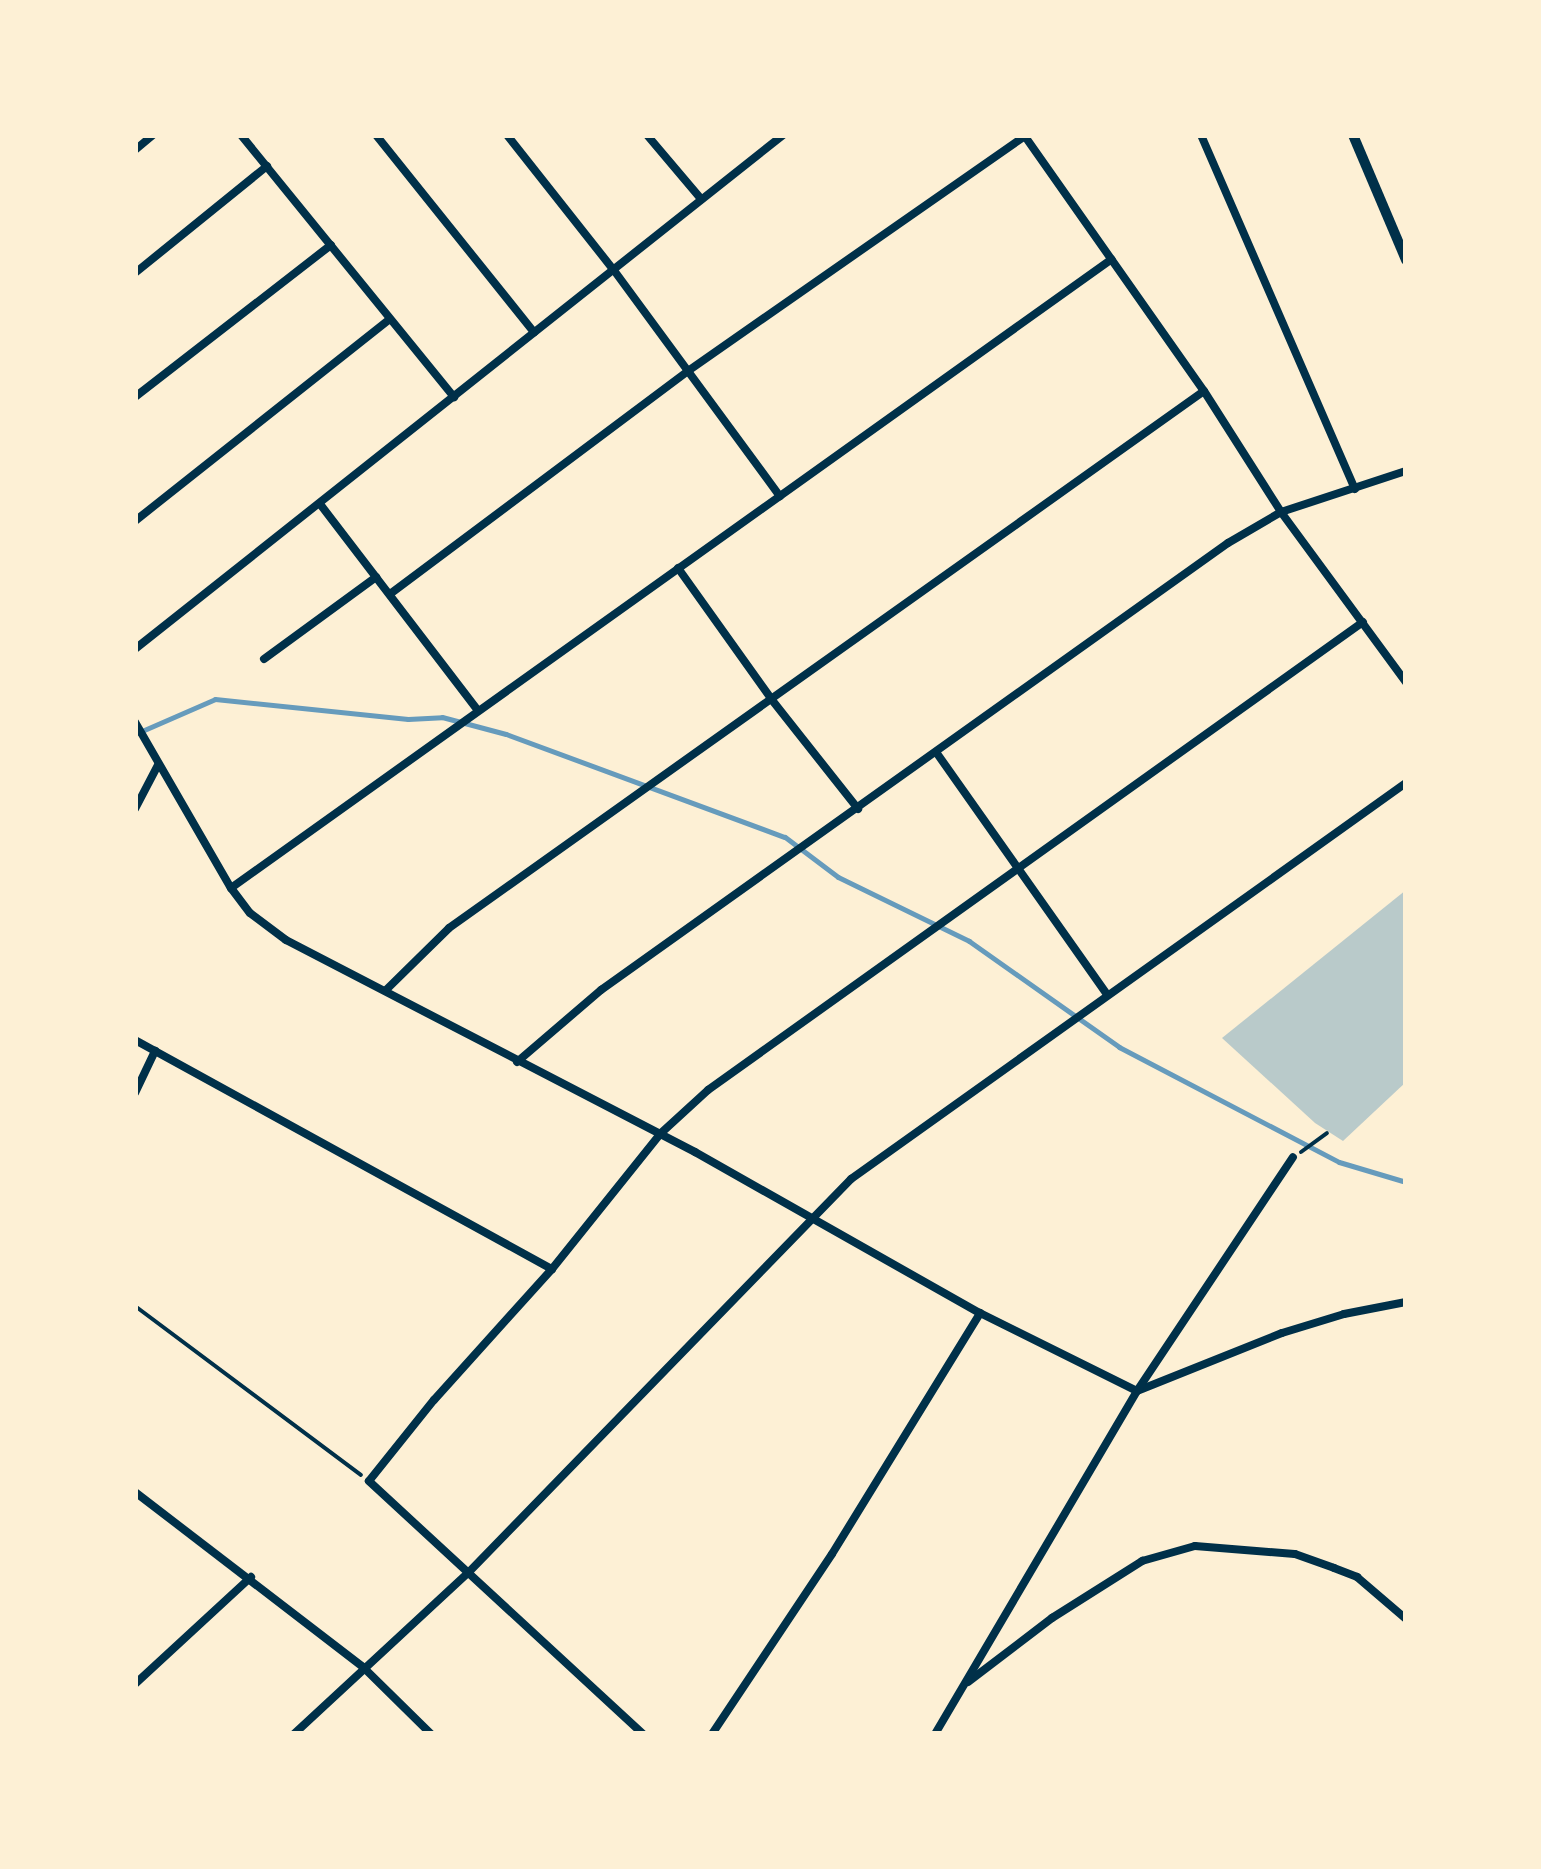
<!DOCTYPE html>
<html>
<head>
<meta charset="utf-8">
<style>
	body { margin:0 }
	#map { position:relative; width:1541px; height:1869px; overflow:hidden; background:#fdf0d5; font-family:Lato,sans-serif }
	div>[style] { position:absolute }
	.green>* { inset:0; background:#b9caca }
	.stream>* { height:5px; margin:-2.5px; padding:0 2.5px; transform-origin:2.5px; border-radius:2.5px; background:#669bbc }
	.path>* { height:4px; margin:-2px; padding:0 2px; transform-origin:2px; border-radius:2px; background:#003049 }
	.minor>* { height:8px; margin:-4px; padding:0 4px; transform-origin:4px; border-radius:4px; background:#003049 }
	.tertiary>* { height:10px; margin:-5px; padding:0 5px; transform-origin:5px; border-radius:5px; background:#003049 }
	span { translate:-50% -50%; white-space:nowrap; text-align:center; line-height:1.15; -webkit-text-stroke:9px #fdf0d5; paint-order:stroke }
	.frame { position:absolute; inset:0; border:138px solid #fdf0d5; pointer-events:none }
</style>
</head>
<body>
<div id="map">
	<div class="green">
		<i style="clip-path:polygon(1406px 890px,1406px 1082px,1343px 1141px,1315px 1123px,1222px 1038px)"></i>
	</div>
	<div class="stream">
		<i style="left:135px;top:734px;width:87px;rotate:-23.6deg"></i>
		<i style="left:215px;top:699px;width:194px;rotate:5.9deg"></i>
		<i style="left:408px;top:719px;width:34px;rotate:-3deg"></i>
		<i style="left:442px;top:717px;width:66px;rotate:14.9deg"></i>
		<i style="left:506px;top:734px;width:297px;rotate:20.3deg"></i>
		<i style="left:785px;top:837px;width:66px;rotate:37deg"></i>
		<i style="left:838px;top:877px;width:146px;rotate:26deg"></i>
		<i style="left:969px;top:941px;width:184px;rotate:35.2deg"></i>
		<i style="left:1119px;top:1047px;width:248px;rotate:27.6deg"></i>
		<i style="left:1339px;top:1162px;width:70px;rotate:16.6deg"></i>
	</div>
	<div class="path">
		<i style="left:1301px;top:1152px;width:32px;rotate:-36deg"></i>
		<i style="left:135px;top:1306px;width:282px;rotate:36.8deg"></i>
	</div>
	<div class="minor">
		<i style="left:241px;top:135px;width:338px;rotate:50.9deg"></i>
		<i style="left:376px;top:135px;width:253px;rotate:51.3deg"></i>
		<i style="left:507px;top:135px;width:171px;rotate:51.7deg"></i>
		<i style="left:613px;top:269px;width:282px;rotate:53.7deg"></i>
		<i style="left:647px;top:135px;width:84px;rotate:49.8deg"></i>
		<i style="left:1024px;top:135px;width:313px;rotate:54.9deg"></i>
		<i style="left:1204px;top:391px;width:143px;rotate:57.5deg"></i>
		<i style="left:1281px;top:512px;width:211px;rotate:53.7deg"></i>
		<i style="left:1201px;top:135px;width:386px;rotate:66.5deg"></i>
		<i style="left:135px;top:150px;width:23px;rotate:-40deg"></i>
		<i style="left:135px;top:273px;width:170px;rotate:-39deg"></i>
		<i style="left:135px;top:397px;width:248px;rotate:-37.8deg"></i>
		<i style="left:320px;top:504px;width:260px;rotate:52.6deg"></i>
		<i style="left:135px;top:521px;width:325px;rotate:-38.4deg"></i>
		<i style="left:678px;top:568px;width:162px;rotate:54.5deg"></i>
		<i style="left:772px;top:700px;width:139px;rotate:51.7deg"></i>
		<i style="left:390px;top:594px;width:372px;rotate:-36.8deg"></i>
		<i style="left:688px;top:371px;width:411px;rotate:-34.9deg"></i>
		<i style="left:135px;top:649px;width:827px;rotate:-38.42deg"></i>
		<i style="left:264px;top:659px;width:139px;rotate:-36.2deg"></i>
		<i style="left:135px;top:722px;width:192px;rotate:60deg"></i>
		<i style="left:231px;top:888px;width:31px;rotate:53deg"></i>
		<i style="left:250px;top:913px;width:45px;rotate:36.9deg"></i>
		<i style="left:286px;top:940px;width:461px;rotate:27.4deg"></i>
		<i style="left:695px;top:1152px;width:327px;rotate:29.5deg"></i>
		<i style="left:980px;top:1313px;width:175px;rotate:26.4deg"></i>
		<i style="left:1137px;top:1391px;width:156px;rotate:-21.8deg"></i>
		<i style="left:1282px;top:1333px;width:65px;rotate:-17deg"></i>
		<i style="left:1344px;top:1314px;width:63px;rotate:-11deg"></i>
		<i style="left:936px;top:752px;width:296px;rotate:54.8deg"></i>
		<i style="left:135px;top:809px;width:50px;rotate:-62.4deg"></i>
		<i style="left:231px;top:888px;width:1082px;rotate:-35.53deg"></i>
		<i style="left:386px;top:990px;width:88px;rotate:-44.5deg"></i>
		<i style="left:449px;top:928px;width:926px;rotate:-35.42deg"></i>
		<i style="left:135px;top:1040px;width:476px;rotate:28.8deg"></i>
		<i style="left:517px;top:1062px;width:111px;rotate:-40.6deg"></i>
		<i style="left:601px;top:990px;width:770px;rotate:-35.49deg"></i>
		<i style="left:1228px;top:543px;width:61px;rotate:-30.3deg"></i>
		<i style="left:1281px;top:512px;width:132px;rotate:-18.2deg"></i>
		<i style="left:135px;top:1093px;width:47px;rotate:-64.5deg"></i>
		<i style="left:135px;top:1492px;width:287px;rotate:37.5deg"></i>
		<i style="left:363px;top:1667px;width:95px;rotate:44.6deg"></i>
		<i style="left:968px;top:1682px;width:106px;rotate:-37.3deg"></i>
		<i style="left:1052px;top:1618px;width:107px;rotate:-32.3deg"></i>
		<i style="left:1142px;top:1561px;width:55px;rotate:-15.8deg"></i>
		<i style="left:1195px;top:1546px;width:100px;rotate:4.6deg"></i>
		<i style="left:1295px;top:1554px;width:41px;rotate:19.7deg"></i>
		<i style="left:1334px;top:1568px;width:25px;rotate:21deg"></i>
		<i style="left:1357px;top:1577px;width:65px;rotate:40.6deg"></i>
		<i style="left:135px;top:1684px;width:158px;rotate:-42.7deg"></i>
		<i style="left:294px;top:1734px;width:236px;rotate:-42.8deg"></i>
		<i style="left:467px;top:1574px;width:551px;rotate:-45.81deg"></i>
		<i style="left:851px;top:1179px;width:682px;rotate:-35.51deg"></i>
		<i style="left:643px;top:1734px;width:373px;rotate:-137.3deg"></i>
		<i style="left:369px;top:1481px;width:104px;rotate:-51.3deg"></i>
		<i style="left:434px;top:1400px;width:176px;rotate:-48deg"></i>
		<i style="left:552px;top:1269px;width:173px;rotate:-51.3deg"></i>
		<i style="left:660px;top:1134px;width:65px;rotate:-42.5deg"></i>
		<i style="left:708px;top:1090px;width:805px;rotate:-35.55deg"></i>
		<i style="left:712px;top:1734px;width:216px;rotate:-56.3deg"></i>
		<i style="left:832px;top:1554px;width:283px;rotate:-58.4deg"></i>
		<i style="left:935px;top:1734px;width:398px;rotate:-59.5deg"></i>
		<i style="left:1137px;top:1391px;width:281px;rotate:-56.3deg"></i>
	</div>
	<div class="tertiary">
		<i style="left:1353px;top:135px;width:136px;rotate:67deg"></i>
	</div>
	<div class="frame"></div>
</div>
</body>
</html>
